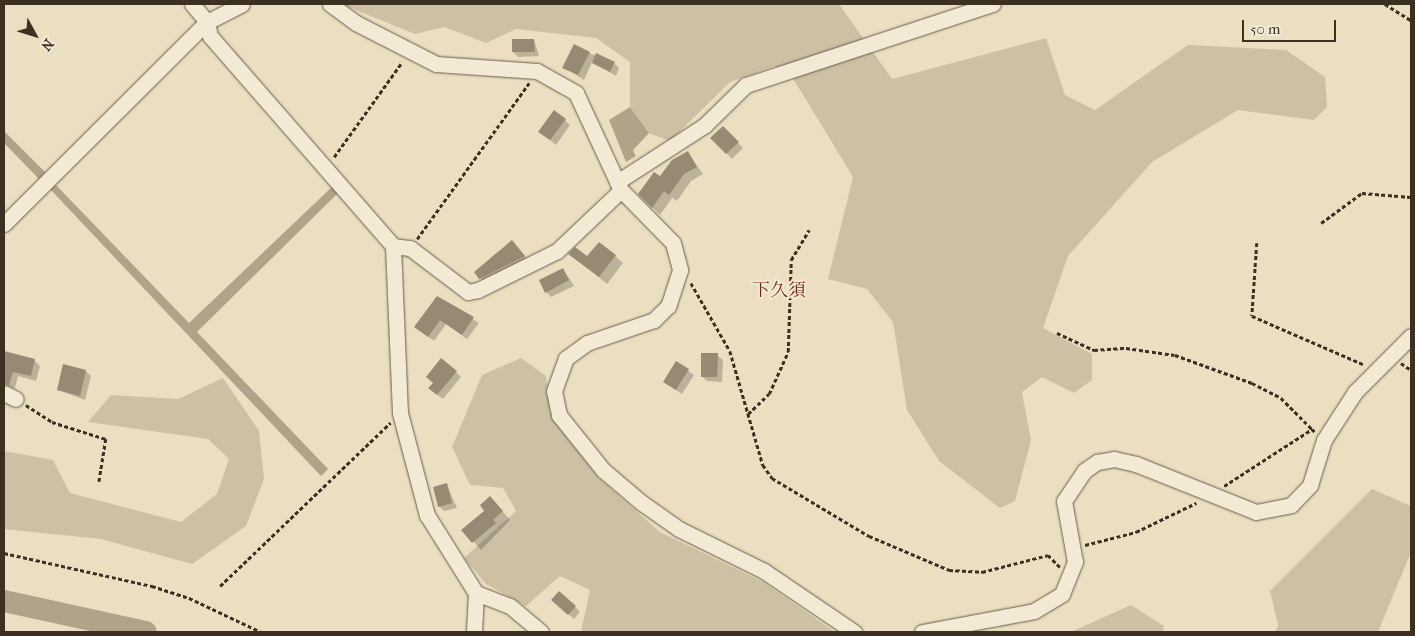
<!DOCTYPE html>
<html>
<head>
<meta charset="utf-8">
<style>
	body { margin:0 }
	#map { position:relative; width:1415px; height:636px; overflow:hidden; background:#ecdec0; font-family:"IM FELL French Canon","Noto Serif JP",serif }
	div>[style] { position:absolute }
	.green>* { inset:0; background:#cec0a5 }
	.water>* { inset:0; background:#b0a38a }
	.shadow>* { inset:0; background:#0003 }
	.river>* { height:22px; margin:-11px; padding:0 11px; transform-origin:11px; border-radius:11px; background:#b0a38a }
	.building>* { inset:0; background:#978a74 }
	.path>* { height:2.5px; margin-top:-1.25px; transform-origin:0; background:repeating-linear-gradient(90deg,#3b3022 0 4px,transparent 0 6.5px) }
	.roads { filter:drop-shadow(0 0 1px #675c4a) drop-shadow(0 0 1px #675c4a) }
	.minor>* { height:15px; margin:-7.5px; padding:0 7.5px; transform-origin:7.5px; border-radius:7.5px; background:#f3ead6 }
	span { translate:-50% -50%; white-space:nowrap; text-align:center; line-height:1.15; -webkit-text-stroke:4px #f3ead6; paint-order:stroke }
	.neighbourhood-label { font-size:18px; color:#7a1f14 }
	.frame { position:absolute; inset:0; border:5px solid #3b3022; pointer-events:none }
	.north { position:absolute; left:10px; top:10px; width:50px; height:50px; -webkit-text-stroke:4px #f3ead6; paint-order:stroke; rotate:129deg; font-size:14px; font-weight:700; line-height:20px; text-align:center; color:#3b3022 }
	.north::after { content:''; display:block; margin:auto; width:18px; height:22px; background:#3b3022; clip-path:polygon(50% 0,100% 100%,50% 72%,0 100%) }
	.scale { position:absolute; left:1242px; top:20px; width:94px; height:22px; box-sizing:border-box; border:2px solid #3b3022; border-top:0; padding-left:6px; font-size:15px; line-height:18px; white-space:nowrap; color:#3b3022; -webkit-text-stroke:4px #f3ead6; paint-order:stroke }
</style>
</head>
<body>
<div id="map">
	<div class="green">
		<i style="clip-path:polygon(341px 4px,839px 4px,892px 79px,1046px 38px,1065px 95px,1095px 110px,1188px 45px,1286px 50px,1325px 77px,1327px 107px,1314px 120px,1238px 110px,1152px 162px,1068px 256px,1043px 328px,1092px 354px,1092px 380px,1074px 393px,1042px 377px,1022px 392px,1031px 440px,1015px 501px,1000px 508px,939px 461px,907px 410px,893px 322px,867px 289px,828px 279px,853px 177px,794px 80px,775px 66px,730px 82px,670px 141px,649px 133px,630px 107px,630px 62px,596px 38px,516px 29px,486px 43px,444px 27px,415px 34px)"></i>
		<i style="clip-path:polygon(521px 358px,546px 376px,552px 418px,599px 478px,660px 532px,763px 582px,835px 632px,581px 632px,590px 590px,560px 576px,526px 606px,486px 584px,464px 558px,516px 511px,503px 488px,470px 485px,452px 447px,482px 375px)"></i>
		<i style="clip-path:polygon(223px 378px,259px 431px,264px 479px,246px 526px,192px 564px,101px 539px,4px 529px,4px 451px,53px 460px,70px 493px,181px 522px,217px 494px,229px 459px,208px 439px,88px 422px,111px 395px,178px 399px)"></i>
		<i style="clip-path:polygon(1372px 489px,1411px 506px,1411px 552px,1378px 632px,1275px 632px,1278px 625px,1270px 591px)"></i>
		<i style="clip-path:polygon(1131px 605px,1164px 626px,1163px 632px,1071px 632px)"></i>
	</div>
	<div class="water">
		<i style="clip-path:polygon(630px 107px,649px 133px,633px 150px,636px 156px,626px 162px,609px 120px)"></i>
		<i style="clip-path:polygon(4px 131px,45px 172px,39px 179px,4px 143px)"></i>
		<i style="clip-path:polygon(56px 185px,189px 323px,334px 185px,339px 192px,197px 332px,328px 469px,321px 476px,50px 189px)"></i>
	</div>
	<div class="shadow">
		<i style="clip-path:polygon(534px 40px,539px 56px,518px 57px,513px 52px)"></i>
		<i style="clip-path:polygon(589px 53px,614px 63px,619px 68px,616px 76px,592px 62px,584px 80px,564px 67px)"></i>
		<i style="clip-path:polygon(565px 120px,570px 125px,556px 145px,540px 132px)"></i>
		<i style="clip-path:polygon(723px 127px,743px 148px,732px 159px,712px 138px)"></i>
		<i style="clip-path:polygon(688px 153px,703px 174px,691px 181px,677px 201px,672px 198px,660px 215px,639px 194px)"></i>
		<i style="clip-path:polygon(512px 242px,532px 264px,488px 286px,480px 278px)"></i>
		<i style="clip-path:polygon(570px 254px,588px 258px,615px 256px,623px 263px,607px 284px)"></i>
		<i style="clip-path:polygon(563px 269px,574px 286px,551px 297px,546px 292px)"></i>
		<i style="clip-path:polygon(437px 297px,479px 323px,467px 339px,446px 324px,434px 341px,416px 327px)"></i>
		<i style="clip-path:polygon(4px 352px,34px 360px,40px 366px,36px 381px,18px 376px,15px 388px,4px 386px)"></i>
		<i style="clip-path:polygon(717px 355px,723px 360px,722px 382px,707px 381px,702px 376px)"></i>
		<i style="clip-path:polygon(676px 362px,694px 375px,682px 394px,664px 382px)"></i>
		<i style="clip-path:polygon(86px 371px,91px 376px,85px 400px,58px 390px)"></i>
		<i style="clip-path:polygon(456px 372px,461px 377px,443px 399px,435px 393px)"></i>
		<i style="clip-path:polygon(447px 485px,457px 508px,444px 511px,439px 506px)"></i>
		<i style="clip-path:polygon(498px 506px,510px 520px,481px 550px,463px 530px)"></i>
		<i style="clip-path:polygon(558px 605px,575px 607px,580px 612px,574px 619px)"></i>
	</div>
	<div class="river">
		<i style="left:4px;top:601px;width:145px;rotate:12.3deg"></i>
	</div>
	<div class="building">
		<i style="clip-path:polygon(512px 39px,534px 39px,535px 52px,512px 52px)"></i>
		<i style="clip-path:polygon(574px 44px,590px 52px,578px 75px,562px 68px)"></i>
		<i style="clip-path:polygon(596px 53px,615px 62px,610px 72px,592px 63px)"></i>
		<i style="clip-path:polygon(554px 110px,566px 119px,550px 140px,538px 132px)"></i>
		<i style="clip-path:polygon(723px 126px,739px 142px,726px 154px,710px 138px)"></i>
		<i style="clip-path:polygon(688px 151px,697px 167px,684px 174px,669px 195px,664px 191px,652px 208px,638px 194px,654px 172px,660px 176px,672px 160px)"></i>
		<i style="clip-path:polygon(512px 240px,525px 256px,479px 279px,474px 272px)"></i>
		<i style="clip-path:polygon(599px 242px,616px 255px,599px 277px,568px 254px,575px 247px,587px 256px)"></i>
		<i style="clip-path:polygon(563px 268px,569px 280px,545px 293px,539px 280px)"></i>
		<i style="clip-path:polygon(437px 296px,474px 317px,462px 335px,440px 320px,428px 337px,414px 327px)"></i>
		<i style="clip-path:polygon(4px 351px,35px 359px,31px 376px,13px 372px,9px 385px,4px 384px)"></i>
		<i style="clip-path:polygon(701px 353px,718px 353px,717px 377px,701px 377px)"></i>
		<i style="clip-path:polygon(441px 358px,457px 371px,437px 395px,428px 388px,433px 383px,426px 377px)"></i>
		<i style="clip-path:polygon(676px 361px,689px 369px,676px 390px,663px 382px)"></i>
		<i style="clip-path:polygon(63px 364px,86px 370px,80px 396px,57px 390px)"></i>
		<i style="clip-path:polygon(447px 483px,452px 503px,438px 507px,433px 487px)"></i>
		<i style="clip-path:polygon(490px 496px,503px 511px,493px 520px,496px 523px,472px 543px,461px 530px,484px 511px,480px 505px)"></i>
		<i style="clip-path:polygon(559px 591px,576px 606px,568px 615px,551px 600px)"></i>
	</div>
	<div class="path">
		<i style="left:1385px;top:4px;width:31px;rotate:32deg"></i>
		<i style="left:334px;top:157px;width:117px;rotate:-54.4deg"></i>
		<i style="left:1321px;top:223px;width:51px;rotate:-36.2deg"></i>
		<i style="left:1362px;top:193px;width:49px;rotate:4.7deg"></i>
		<i style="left:417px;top:239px;width:192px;rotate:-54.3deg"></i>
		<i style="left:1257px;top:243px;width:73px;rotate:93.9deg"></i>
		<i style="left:1252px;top:316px;width:121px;rotate:23.4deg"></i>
		<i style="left:691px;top:283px;width:78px;rotate:60.2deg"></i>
		<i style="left:730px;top:351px;width:119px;rotate:73.9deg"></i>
		<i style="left:763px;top:465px;width:16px;rotate:55deg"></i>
		<i style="left:772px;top:478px;width:113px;rotate:30.9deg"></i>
		<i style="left:869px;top:536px;width:87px;rotate:23deg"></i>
		<i style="left:949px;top:570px;width:33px;rotate:3deg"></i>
		<i style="left:982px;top:572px;width:68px;rotate:-14.4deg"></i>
		<i style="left:1048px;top:555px;width:17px;rotate:45deg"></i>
		<i style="left:1057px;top:333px;width:41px;rotate:24.7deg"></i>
		<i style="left:1094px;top:350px;width:32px;rotate:-4deg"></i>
		<i style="left:1126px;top:348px;width:49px;rotate:8.1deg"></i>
		<i style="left:1175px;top:355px;width:82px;rotate:20deg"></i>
		<i style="left:1252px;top:383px;width:33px;rotate:27deg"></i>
		<i style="left:1281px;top:398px;width:44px;rotate:45deg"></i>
		<i style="left:1401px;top:363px;width:12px;rotate:35deg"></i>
		<i style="left:26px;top:405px;width:31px;rotate:33deg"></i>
		<i style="left:52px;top:422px;width:57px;rotate:17.5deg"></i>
		<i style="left:106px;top:439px;width:44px;rotate:99.2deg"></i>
		<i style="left:748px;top:414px;width:29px;rotate:-44deg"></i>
		<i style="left:769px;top:394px;width:46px;rotate:-65.7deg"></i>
		<i style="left:788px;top:352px;width:92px;rotate:-88.1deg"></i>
		<i style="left:791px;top:260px;width:35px;rotate:-59deg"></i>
		<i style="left:1224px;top:486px;width:105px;rotate:-32.9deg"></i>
		<i style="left:1312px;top:429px;width:4px;rotate:45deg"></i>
		<i style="left:1085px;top:545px;width:53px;rotate:-14.3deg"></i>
		<i style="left:1136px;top:532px;width:67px;rotate:-25.8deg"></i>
		<i style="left:4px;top:553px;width:152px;rotate:12.6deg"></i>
		<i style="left:152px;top:586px;width:39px;rotate:18deg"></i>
		<i style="left:189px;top:598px;width:80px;rotate:25.3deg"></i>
		<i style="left:220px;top:586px;width:236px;rotate:-43.8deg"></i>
	</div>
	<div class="roads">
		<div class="minor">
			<i style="left:192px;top:4px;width:23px;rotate:50deg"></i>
			<i style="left:207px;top:22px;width:14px;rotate:78deg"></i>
			<i style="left:210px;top:36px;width:279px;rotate:48.9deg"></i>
			<i style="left:393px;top:246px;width:167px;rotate:87.6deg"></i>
			<i style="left:400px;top:413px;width:106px;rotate:75.2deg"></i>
			<i style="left:427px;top:515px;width:92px;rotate:57.9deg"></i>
			<i style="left:476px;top:593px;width:39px;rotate:93deg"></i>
			<i style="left:330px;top:4px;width:32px;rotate:36deg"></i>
			<i style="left:356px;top:23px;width:90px;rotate:27.1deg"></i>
			<i style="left:436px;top:64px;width:101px;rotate:4deg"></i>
			<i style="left:537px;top:71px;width:45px;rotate:29.4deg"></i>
			<i style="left:576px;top:93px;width:107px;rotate:65.1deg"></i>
			<i style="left:621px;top:190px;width:74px;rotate:45.5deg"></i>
			<i style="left:673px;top:243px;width:28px;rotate:75deg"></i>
			<i style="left:680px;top:270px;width:38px;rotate:108deg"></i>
			<i style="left:668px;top:306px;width:20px;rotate:135deg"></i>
			<i style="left:654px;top:320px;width:71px;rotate:161.1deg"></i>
			<i style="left:587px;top:343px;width:26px;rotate:144deg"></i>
			<i style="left:566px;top:358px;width:35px;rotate:110deg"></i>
			<i style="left:554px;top:391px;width:25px;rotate:78deg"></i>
			<i style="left:559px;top:415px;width:70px;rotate:51.3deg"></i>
			<i style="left:603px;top:470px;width:51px;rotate:40.2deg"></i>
			<i style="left:642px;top:503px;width:45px;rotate:35.1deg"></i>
			<i style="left:679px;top:529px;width:95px;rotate:26.3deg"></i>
			<i style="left:764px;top:571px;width:109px;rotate:34.1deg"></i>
			<i style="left:617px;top:182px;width:105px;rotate:-32.9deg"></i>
			<i style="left:705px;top:125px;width:57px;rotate:-44.3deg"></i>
			<i style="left:746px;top:85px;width:260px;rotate:-18.2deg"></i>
			<i style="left:4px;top:224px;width:286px;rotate:-44.9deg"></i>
			<i style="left:207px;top:22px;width:39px;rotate:-27deg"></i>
			<i style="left:393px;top:246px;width:17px;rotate:7deg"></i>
			<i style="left:410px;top:248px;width:73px;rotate:37.2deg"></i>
			<i style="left:468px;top:292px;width:10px;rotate:-11deg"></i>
			<i style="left:478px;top:290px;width:88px;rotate:-26.3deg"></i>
			<i style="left:557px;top:251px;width:88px;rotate:-43.6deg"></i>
			<i style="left:4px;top:393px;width:13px;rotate:27deg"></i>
			<i style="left:476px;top:593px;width:36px;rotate:21deg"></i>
			<i style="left:510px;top:606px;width:40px;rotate:40deg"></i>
			<i style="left:922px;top:632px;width:114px;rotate:-10.6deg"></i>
			<i style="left:1034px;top:611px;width:33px;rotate:-31deg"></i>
			<i style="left:1062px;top:594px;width:35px;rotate:-68deg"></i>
			<i style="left:1075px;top:562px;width:62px;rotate:-100.2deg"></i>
			<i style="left:1064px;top:501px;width:36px;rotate:-56deg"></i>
			<i style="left:1084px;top:471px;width:16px;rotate:-35deg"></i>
			<i style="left:1097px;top:462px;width:17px;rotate:-10deg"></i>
			<i style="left:1114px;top:459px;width:23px;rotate:13deg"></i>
			<i style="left:1136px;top:464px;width:129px;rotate:21.8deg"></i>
			<i style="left:1256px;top:512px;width:36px;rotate:-11deg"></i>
			<i style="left:1291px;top:505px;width:28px;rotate:-46deg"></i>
			<i style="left:1310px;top:485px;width:47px;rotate:-72.7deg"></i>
			<i style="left:1324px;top:440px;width:57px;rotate:-57.1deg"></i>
			<i style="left:1355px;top:392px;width:79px;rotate:-45deg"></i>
		</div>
	</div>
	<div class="neighbourhood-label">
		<span style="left:779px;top:291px">下久須</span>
	</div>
	<div class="frame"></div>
	<div class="north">N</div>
	<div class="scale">50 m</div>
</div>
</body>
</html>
